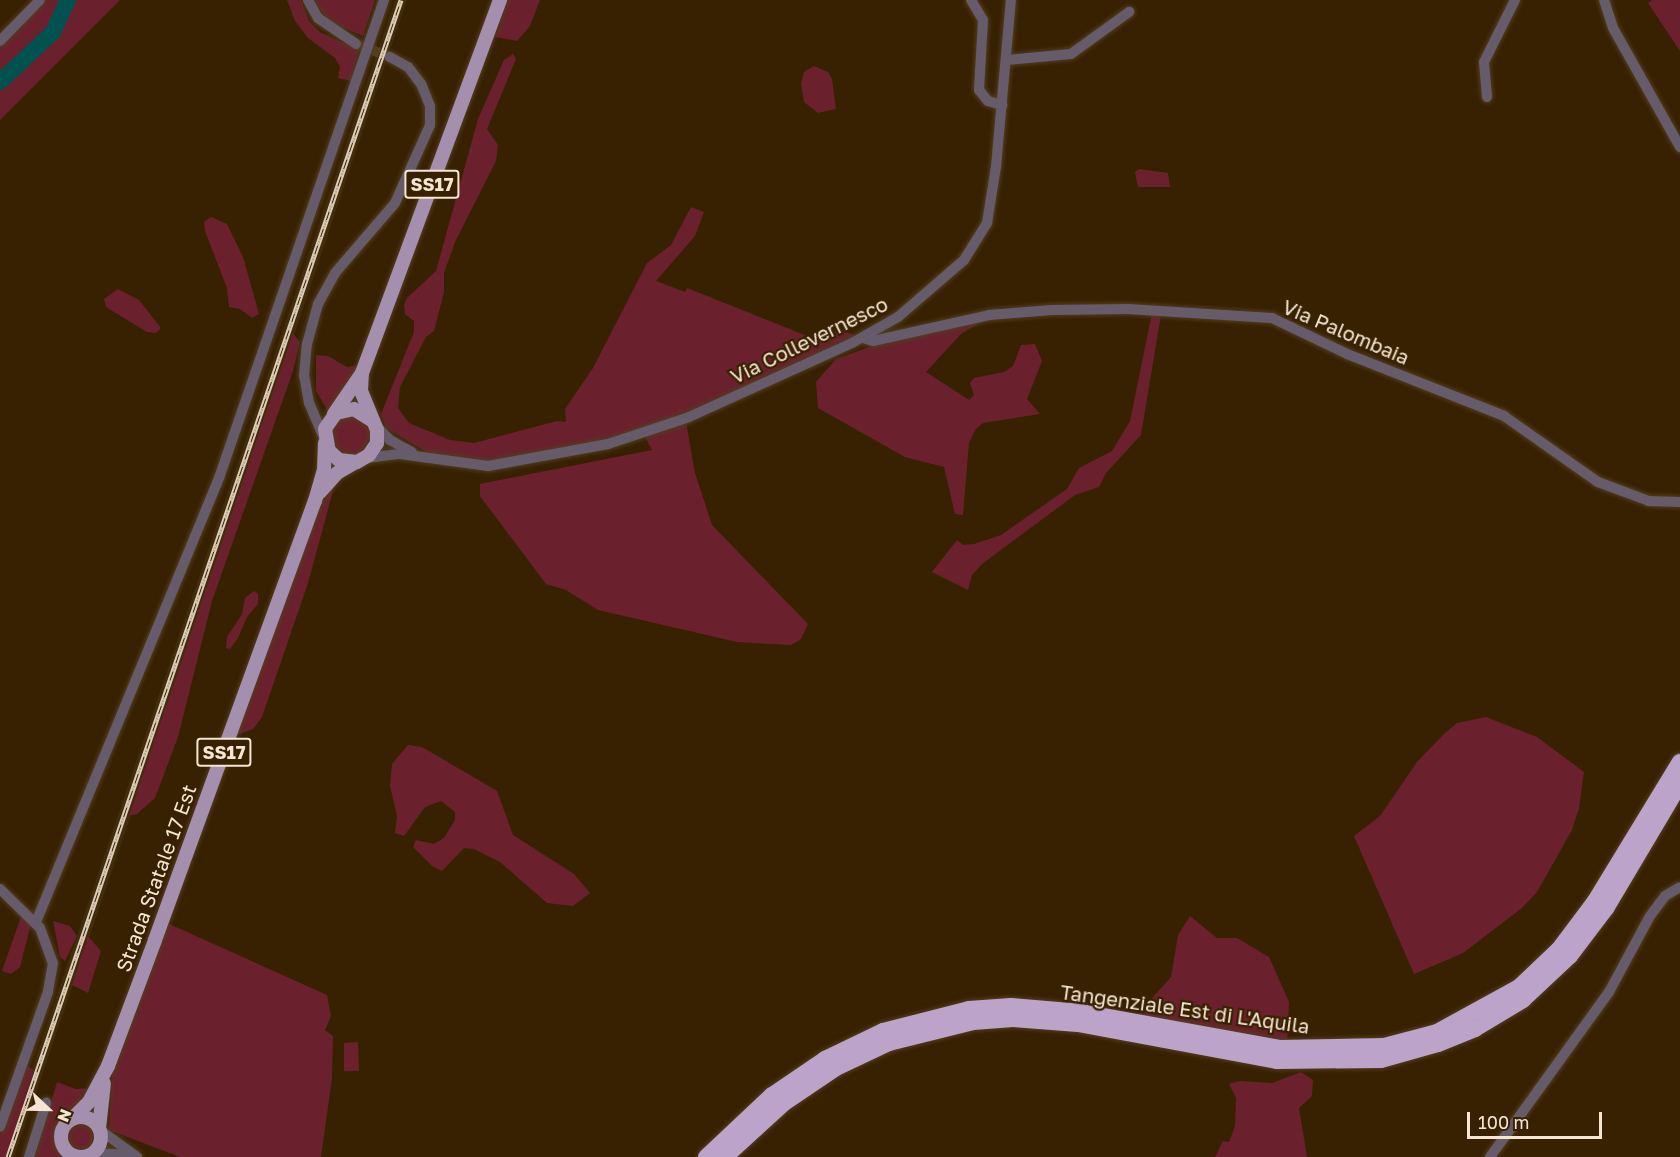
<!DOCTYPE html>
<html>
<head>
<meta charset="utf-8">
<style>
	body { margin:0 }
	#map { position:relative; width:1680px; height:1157px; overflow:hidden; background:#372100; font-family:"Golos Text",sans-serif }
	div>[style] { position:absolute }
	.built>* { inset:0; background:#422d0b }
	.green>* { inset:0; background:#6b212d }
	.round { border-radius:50% }
	.river>* { height:16px; margin:-8px; padding:0 8px; transform-origin:8px; border-radius:8px; background:#005251 }
	.minor-tunnel>* { height:10px; margin-top:-5px; transform-origin:0; background:repeating-linear-gradient(90deg,#543f20 0 10px,transparent 0 15px) }
	.roads { filter:drop-shadow(0 0 2px #523d1e) drop-shadow(0 0 2px #523d1e) }
	.minor>* { height:10px; margin:-5px; padding:0 5px; transform-origin:5px; border-radius:5px; background:#655b6a }
	.major>* { height:14px; margin:-7px; padding:0 7px; transform-origin:7px; border-radius:7px; background:#a48fae }
	.major>.ring { margin:-7px; padding:0; box-sizing:content-box; background:none; border:14px solid #a48fae; border-radius:50% }
	.highway>* { height:16px; margin:-8px; padding:0 8px; transform-origin:8px; border-radius:8px; background:#bca3c9 }
	.rail>* { height:5px; margin-top:-2.5px; transform-origin:0; background:repeating-linear-gradient(90deg,#372100 0 9px,#deceb9 0 18px); box-sizing:border-box; border-block:2px solid #deceb9 }
	span { translate:-50% -50%; white-space:nowrap; text-align:center; line-height:1.15; -webkit-text-stroke:4.5px #372100; paint-order:stroke }
	.shield-label span { padding:2px 4px; background:#372100; border:2px solid; border-radius:4px; -webkit-text-stroke-width:0 }
	.shield-label { font-size:18px; color:#f5e6d3; font-weight:700 }
	.street-label { font-size:20px; color:#f5e6d3 }
	.north { position:absolute; left:18px; top:1079px; width:60px; height:60px; -webkit-text-stroke:4px #372100; paint-order:stroke; rotate:112deg; font-size:16px; font-weight:700; line-height:24px; text-align:center; color:#f5e6d3 }
	.north::after { content:''; display:block; margin:auto; width:21px; height:27px; background:#f5e6d3; clip-path:polygon(50% 0,100% 100%,50% 72%,0 100%) }
	.scale { position:absolute; left:1467px; top:1112px; width:135px; height:27px; box-sizing:border-box; border:3px solid #f5e6d3; border-top:0; padding-left:8px; font-size:18px; line-height:21px; white-space:nowrap; color:#f5e6d3; -webkit-text-stroke:4px #372100; paint-order:stroke }
</style>
</head>
<body>
<div id="map">
	<div class="built">
		<i style="clip-path:polygon(395px 0,407px 0,202px 608px,14px 1157px,2px 1157px)"></i>
	</div>
	<div class="green">
		<i style="clip-path:polygon(34px 0,120px 0,0 120px,0 36px)"></i>
		<i style="clip-path:polygon(287px 0,301px 0,309px 21px,320px 32px,359px 50px,351px 81px,338px 78px,340px 67px,335px 58px,308px 38px,295px 21px)"></i>
		<i style="clip-path:polygon(314px 0,375px 0,363px 36px,328px 21px)"></i>
		<i style="clip-path:polygon(508px 0,540px 0,530px 26px,517px 41px,495px 37px)"></i>
		<i style="clip-path:polygon(1652px 0,1680px 0,1680px 51px,1648px 3px)"></i>
		<i style="clip-path:polygon(513px 54px,516px 59px,487px 129px,498px 145px,496px 161px,455px 242px,444px 273px,444px 292px,434px 331px,426px 337px,400px 387px,398px 408px,409px 423px,450px 440px,474px 443px,557px 421px,566px 422px,565px 409px,593px 368px,647px 263px,671px 245px,691px 207px,704px 212px,695px 236px,656px 281px,685px 292px,687px 288px,812px 338px,842px 330px,856px 336px,687px 413px,607px 439px,487px 462px,430px 454px,386px 428px,381px 414px,414px 332px,414px 321px,405px 314px,404px 305px,407px 298px,436px 271px,478px 119px,504px 60px)"></i>
		<i style="clip-path:polygon(814px 66px,828px 72px,832px 79px,836px 109px,818px 113px,804px 102px,801px 84px,804px 72px)"></i>
		<i style="clip-path:polygon(1139px 169px,1168px 173px,1170px 187px,1138px 187px,1135px 172px)"></i>
		<i style="clip-path:polygon(211px 217px,227px 224px,243px 257px,259px 314px,252px 318px,240px 309px,229px 307px,227px 288px,205px 231px,204px 222px)"></i>
		<i style="clip-path:polygon(118px 289px,139px 300px,161px 328px,156px 333px,147px 332px,106px 307px,104px 299px)"></i>
		<i style="clip-path:polygon(1152px 313px,1161px 315px,1141px 435px,1106px 473px,1099px 487px,1075px 495px,982px 564px,972px 575px,968px 590px,932px 572px,957px 540px,963px 545px,974px 544px,1001px 535px,1067px 489px,1079px 468px,1112px 451px,1130px 421px)"></i>
		<i style="clip-path:polygon(986px 319px,961px 334px,926px 372px,969px 400px,974px 395px,970px 383px,974px 378px,1004px 372px,1013px 366px,1021px 345px,1035px 344px,1042px 361px,1027px 399px,1040px 414px,983px 423px,975px 430px,969px 443px,963px 515px,955px 514px,944px 467px,905px 457px,818px 408px,816px 382px,836px 359px,872px 346px)"></i>
		<i style="clip-path:polygon(293px 333px,300px 342px,293px 371px,212px 601px,178px 737px,155px 798px,137px 814px,129px 816px)"></i>
		<i style="clip-path:polygon(316px 355px,328px 356px,347px 367px,359px 365px,329px 413px,316px 391px)"></i>
		<i class="round" style="left:331px;top:416px;width:40px;height:40px"></i>
		<i style="clip-path:polygon(686px 422px,695px 473px,712px 525px,808px 624px,801px 639px,791px 645px,737px 642px,598px 610px,566px 590px,546px 584px,480px 496px,480px 484px,652px 450px,644px 435px)"></i>
		<i style="clip-path:polygon(336px 480px,308px 583px,262px 717px,253px 729px,235px 736px,317px 512px)"></i>
		<i style="clip-path:polygon(254px 591px,258px 594px,258px 604px,247px 617px,238px 638px,230px 649px,226px 648px,227px 637px,242px 614px,245px 598px)"></i>
		<i style="clip-path:polygon(1486px 717px,1537px 737px,1584px 772px,1579px 808px,1572px 830px,1537px 892px,1522px 908px,1463px 953px,1414px 974px,1354px 836px,1380px 816px,1417px 762px,1444px 734px,1457px 723px)"></i>
		<i style="clip-path:polygon(408px 745px,422px 747px,497px 791px,513px 835px,574px 874px,590px 893px,573px 906px,547px 903px,500px 862px,474px 849px,464px 848px,442px 871px,432px 866px,413px 847px,416px 840px,434px 844px,444px 838px,455px 820px,455px 812px,441px 801px,425px 807px,404px 836px,395px 833px,397px 816px,390px 786px,392px 764px)"></i>
		<i style="clip-path:polygon(23px 911px,32px 920px,20px 967px,11px 974px,2px 971px)"></i>
		<i style="clip-path:polygon(1190px 916px,1217px 938px,1237px 938px,1269px 957px,1289px 1002px,1287px 1043px,1136px 1016px,1171px 977px,1178px 935px)"></i>
		<i style="clip-path:polygon(53px 921px,70px 926px,77px 936px,65px 961px,60px 957px)"></i>
		<i style="clip-path:polygon(167px 923px,327px 995px,331px 1016px,325px 1030px,333px 1036px,332px 1078px,321px 1157px,180px 1157px,109px 1130px,112px 1074px)"></i>
		<i style="clip-path:polygon(88px 936px,101px 951px,88px 993px,72px 985px)"></i>
		<i style="clip-path:polygon(358px 1042px,359px 1071px,344px 1071px,344px 1043px)"></i>
		<i style="clip-path:polygon(25px 1065px,34px 1070px,6px 1157px,0 1157px,0 1135px)"></i>
		<i style="clip-path:polygon(1301px 1072px,1313px 1080px,1312px 1096px,1299px 1108px,1307px 1157px,1215px 1157px,1223px 1141px,1229px 1142px,1235px 1126px,1236px 1098px,1229px 1084px,1240px 1081px,1272px 1083px)"></i>
		<i style="clip-path:polygon(57px 1082px,76px 1089px,90px 1088px,83px 1103px,67px 1113px,58px 1127px,62px 1157px,35px 1157px)"></i>
		<i class="round" style="left:69px;top:1125px;width:24px;height:24px"></i>
	</div>
	<div class="river">
		<i style="left:0;top:82px;width:73px;rotate:-43.3deg"></i>
		<i style="left:53px;top:32px;width:35px;rotate:-65deg"></i>
	</div>
	<div class="minor-tunnel">
		<i style="left:356px;top:44px;width:36px;rotate:21deg"></i>
	</div>
	<div class="roads">
		<div class="minor">
			<i style="left:308px;top:0;width:21px;rotate:61deg"></i>
			<i style="left:318px;top:18px;width:46px;rotate:34.4deg"></i>
			<i style="left:971px;top:0;width:23px;rotate:59deg"></i>
			<i style="left:983px;top:20px;width:70px;rotate:93.3deg"></i>
			<i style="left:979px;top:90px;width:14px;rotate:51deg"></i>
			<i style="left:988px;top:101px;width:15px;rotate:16deg"></i>
			<i style="left:1604px;top:0;width:29px;rotate:72deg"></i>
			<i style="left:1613px;top:28px;width:137px;rotate:60.6deg"></i>
			<i style="left:0;top:41px;width:57px;rotate:-45.7deg"></i>
			<i style="left:1007px;top:60px;width:64px;rotate:-5.4deg"></i>
			<i style="left:1071px;top:54px;width:72px;rotate:-35.9deg"></i>
			<i style="left:1487px;top:97px;width:35px;rotate:-95deg"></i>
			<i style="left:1484px;top:62px;width:69px;rotate:-63.4deg"></i>
			<i style="left:863px;top:338px;width:10px;rotate:17deg"></i>
			<i style="left:873px;top:341px;width:119px;rotate:-12.6deg"></i>
			<i style="left:989px;top:315px;width:63px;rotate:-4.5deg"></i>
			<i style="left:1052px;top:310px;width:76px;rotate:-0.8deg"></i>
			<i style="left:1128px;top:309px;width:144px;rotate:3.6deg"></i>
			<i style="left:1272px;top:318px;width:83px;rotate:25.6deg"></i>
			<i style="left:1347px;top:354px;width:169px;rotate:21.5deg"></i>
			<i style="left:1504px;top:416px;width:115px;rotate:35.1deg"></i>
			<i style="left:1598px;top:482px;width:54px;rotate:20.4deg"></i>
			<i style="left:1649px;top:501px;width:31px;rotate:2deg"></i>
			<i style="left:376px;top:426px;width:20px;rotate:45deg"></i>
			<i style="left:390px;top:440px;width:25px;rotate:29deg"></i>
			<i style="left:324px;top:438px;width:38px;rotate:-113deg"></i>
			<i style="left:309px;top:403px;width:27px;rotate:-100deg"></i>
			<i style="left:304px;top:376px;width:32px;rotate:-85deg"></i>
			<i style="left:307px;top:344px;width:41px;rotate:-74.6deg"></i>
			<i style="left:318px;top:304px;width:35px;rotate:-61deg"></i>
			<i style="left:335px;top:273px;width:92px;rotate:-49.4deg"></i>
			<i style="left:395px;top:203px;width:85px;rotate:-65.8deg"></i>
			<i style="left:430px;top:125px;width:19px;rotate:-90deg"></i>
			<i style="left:430px;top:106px;width:24px;rotate:-112deg"></i>
			<i style="left:421px;top:84px;width:21px;rotate:-127deg"></i>
			<i style="left:408px;top:67px;width:21px;rotate:-151deg"></i>
			<i style="left:366px;top:458px;width:34px;rotate:-7deg"></i>
			<i style="left:400px;top:454px;width:89px;rotate:7.8deg"></i>
			<i style="left:488px;top:466px;width:122px;rotate:-10.4deg"></i>
			<i style="left:608px;top:444px;width:85px;rotate:-18.4deg"></i>
			<i style="left:689px;top:417px;width:179px;rotate:-24.4deg"></i>
			<i style="left:852px;top:343px;width:53px;rotate:-29.5deg"></i>
			<i style="left:898px;top:317px;width:87px;rotate:-40.8deg"></i>
			<i style="left:964px;top:260px;width:44px;rotate:-58.1deg"></i>
			<i style="left:987px;top:223px;width:57px;rotate:-80.9deg"></i>
			<i style="left:996px;top:167px;width:168px;rotate:-84.9deg"></i>
			<i style="left:0;top:889px;width:56px;rotate:44.3deg"></i>
			<i style="left:40px;top:928px;width:37px;rotate:70deg"></i>
			<i style="left:53px;top:963px;width:29px;rotate:100deg"></i>
			<i style="left:48px;top:992px;width:143px;rotate:109.6deg"></i>
			<i style="left:36px;top:922px;width:480px;rotate:-67.6deg"></i>
			<i style="left:219px;top:478px;width:506px;rotate:-70.96deg"></i>
			<i style="left:100px;top:1130px;width:46px;rotate:36.1deg"></i>
			<i style="left:93px;top:1153px;width:35px;rotate:3deg"></i>
			<i style="left:29px;top:1157px;width:57px;rotate:-72.5deg"></i>
			<i style="left:1490px;top:1157px;width:203px;rotate:-54.2deg"></i>
			<i style="left:1609px;top:992px;width:86px;rotate:-61.7deg"></i>
			<i style="left:1650px;top:916px;width:25px;rotate:-53deg"></i>
			<i style="left:1665px;top:896px;width:17px;rotate:-31deg"></i>
		</div>
		<div class="major">
			<i style="left:334px;top:414px;width:46px;rotate:-55.6deg"></i>
			<i style="left:373px;top:421px;width:22px;rotate:-148deg"></i>
			<i style="left:354px;top:409px;width:18px;rotate:167deg"></i>
			<i style="left:336px;top:413px;width:19px;rotate:125deg"></i>
			<i style="left:325px;top:429px;width:22px;rotate:80deg"></i>
			<i style="left:329px;top:451px;width:13px;rotate:42deg"></i>
			<i style="left:339px;top:460px;width:18px;rotate:6deg"></i>
			<i style="left:357px;top:462px;width:14px;rotate:-30deg"></i>
			<i style="left:369px;top:455px;width:14px;rotate:-56deg"></i>
			<i style="left:377px;top:443px;width:13px;rotate:-90deg"></i>
			<i style="left:377px;top:430px;width:42px;rotate:-112.3deg"></i>
			<i style="left:361px;top:391px;width:18px;rotate:-87deg"></i>
			<i style="left:362px;top:373px;width:398px;rotate:-69.7deg"></i>
			<i style="left:320px;top:492px;width:25px;rotate:-48deg"></i>
			<i style="left:337px;top:473px;width:22px;rotate:-30deg"></i>
			<i class="ring" style="left:61px;top:1117px;width:26px;height:26px"></i>
			<i style="left:72px;top:1119px;width:24px;rotate:-45deg"></i>
			<i style="left:89px;top:1102px;width:41px;rotate:-62.2deg"></i>
			<i style="left:108px;top:1066px;width:134px;rotate:-69.5deg"></i>
			<i style="left:155px;top:940px;width:467px;rotate:-70deg"></i>
			<i style="left:315px;top:501px;width:32px;rotate:-74deg"></i>
			<i style="left:324px;top:470px;width:27px;rotate:-88deg"></i>
			<i style="left:99px;top:1128px;width:45px;rotate:-83.7deg"></i>
		</div>
		<div class="highway">
			<i style="left:706px;top:1157px;width:91px;rotate:-43.2deg"></i>
			<i style="left:772px;top:1095px;width:64px;rotate:-34.2deg"></i>
			<i style="left:825px;top:1059px;width:64px;rotate:-25.8deg"></i>
			<i style="left:883px;top:1031px;width:89px;rotate:-14.3deg"></i>
			<i style="left:969px;top:1009px;width:42px;rotate:-4.1deg"></i>
			<i style="left:1011px;top:1006px;width:71px;rotate:4.8deg"></i>
			<i style="left:1082px;top:1012px;width:202px;rotate:10.3deg"></i>
			<i style="left:1281px;top:1048px;width:103px;rotate:-1.1deg"></i>
			<i style="left:1384px;top:1046px;width:55px;rotate:-14.8deg"></i>
			<i style="left:1437px;top:1032px;width:94px;rotate:-28.8deg"></i>
			<i style="left:1519px;top:987px;width:55px;rotate:-43.5deg"></i>
			<i style="left:1559px;top:949px;width:60px;rotate:-53.1deg"></i>
			<i style="left:1595px;top:901px;width:163px;rotate:-58.6deg"></i>
			<i style="left:725px;top:1157px;width:79px;rotate:-42.4deg"></i>
			<i style="left:783px;top:1104px;width:64px;rotate:-34.2deg"></i>
			<i style="left:836px;top:1068px;width:59px;rotate:-25.3deg"></i>
			<i style="left:889px;top:1043px;width:87px;rotate:-14deg"></i>
			<i style="left:973px;top:1022px;width:40px;rotate:-4.3deg"></i>
			<i style="left:1013px;top:1019px;width:65px;rotate:4.4deg"></i>
			<i style="left:1078px;top:1024px;width:202px;rotate:10.5deg"></i>
			<i style="left:1277px;top:1061px;width:104px;rotate:-0.6deg"></i>
			<i style="left:1381px;top:1060px;width:59px;rotate:-15.7deg"></i>
			<i style="left:1438px;top:1044px;width:40px;rotate:-22deg"></i>
			<i style="left:1475px;top:1029px;width:56px;rotate:-31.1deg"></i>
			<i style="left:1523px;top:1000px;width:64px;rotate:-43.1deg"></i>
			<i style="left:1570px;top:956px;width:61px;rotate:-52.9deg"></i>
			<i style="left:1607px;top:907px;width:143px;rotate:-59.3deg"></i>
		</div>
	</div>
	<div class="rail">
		<i style="left:8px;top:1157px;width:1222px;rotate:-71.24deg"></i>
	</div>
	<div class="shield-label">
		<span style="left:432px;top:184px">SS17</span>
		<span style="left:224px;top:752px">SS17</span>
	</div>
	<div class="street-label">
		<span style="left:1346px;top:332px;rotate:23deg">Via Palombaia</span>
		<span style="left:809px;top:340px;rotate:-26deg">Via Collevernesco</span>
		<span style="left:156px;top:878px;rotate:-70deg">Strada Statale 17 Est</span>
		<span style="left:1185px;top:1009px;rotate:8deg">Tangenziale Est di L'Aquila</span>
	</div>
	<div class="north">N</div>
	<div class="scale">100 m</div>
</div>
</body>
</html>
